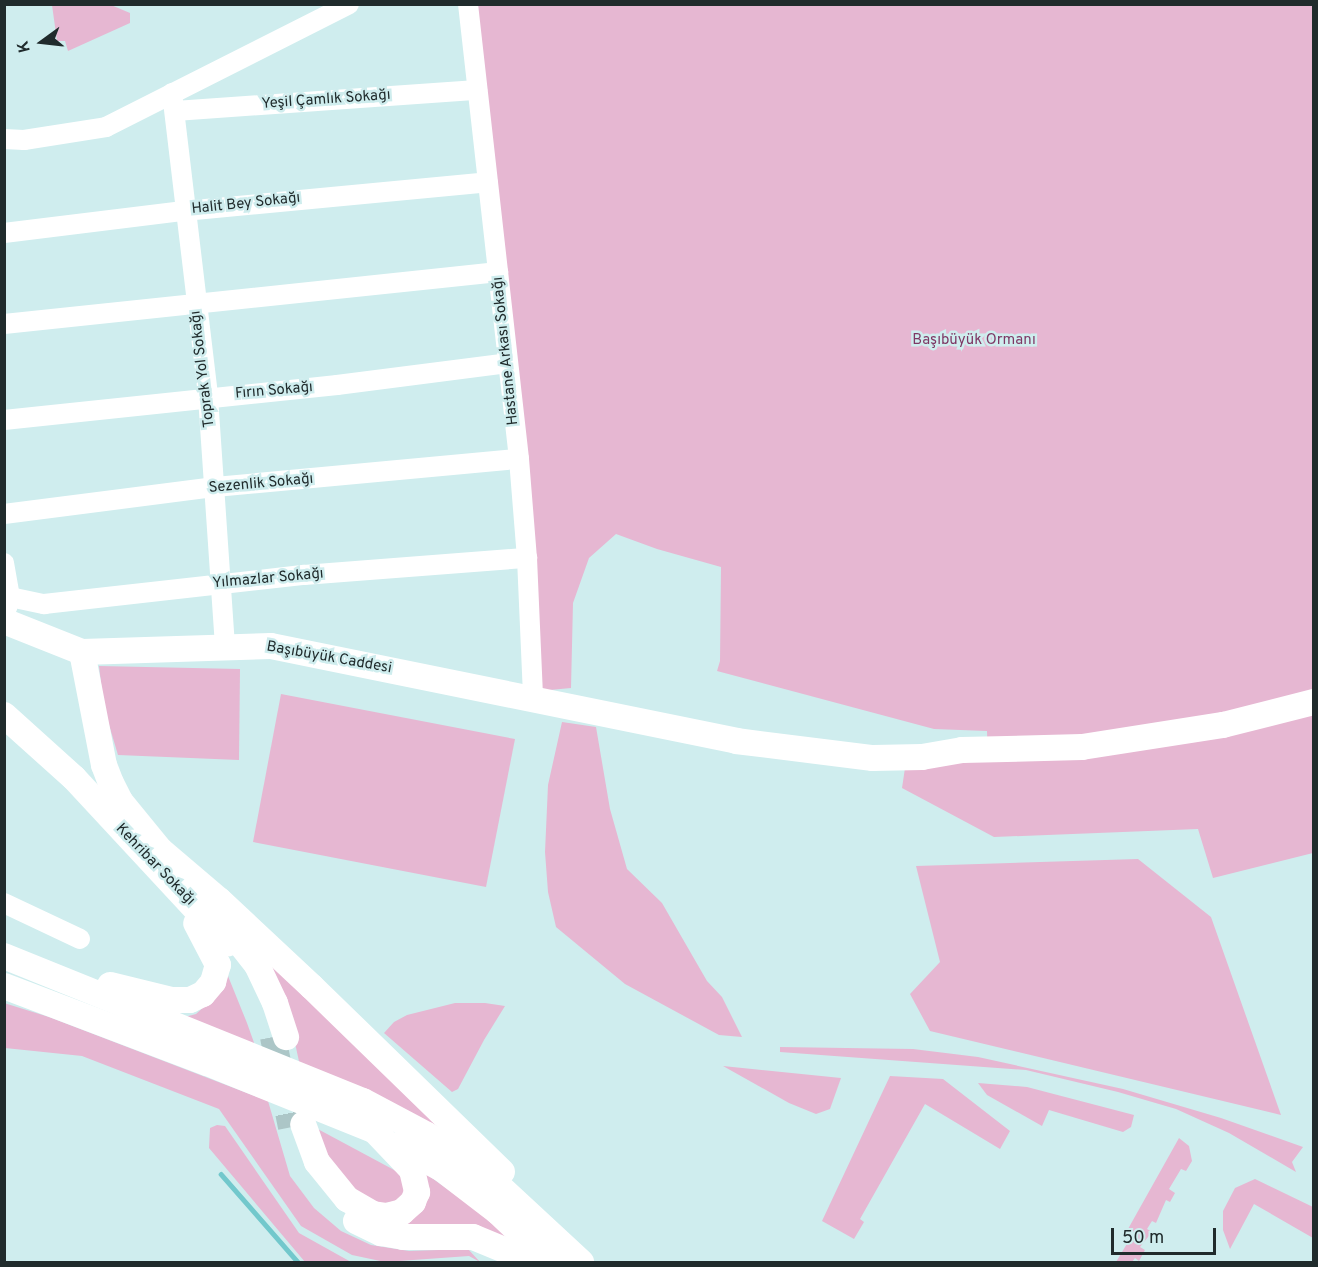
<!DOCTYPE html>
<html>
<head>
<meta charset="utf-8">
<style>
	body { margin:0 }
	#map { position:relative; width:1318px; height:1267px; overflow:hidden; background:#cfedee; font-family:Overpass,sans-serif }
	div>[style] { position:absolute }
	.green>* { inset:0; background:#e6b7d2 }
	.stream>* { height:4.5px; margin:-2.25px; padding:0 2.25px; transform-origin:2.25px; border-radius:2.25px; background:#72c8cc }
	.major-tunnel>* { height:26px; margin-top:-13px; transform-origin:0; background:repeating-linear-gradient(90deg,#acc6c7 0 26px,transparent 0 39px) }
	.minor>* { height:20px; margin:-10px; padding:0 10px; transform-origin:10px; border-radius:10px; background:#fff }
	.major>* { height:26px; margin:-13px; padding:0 13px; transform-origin:13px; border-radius:13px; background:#fff }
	span { translate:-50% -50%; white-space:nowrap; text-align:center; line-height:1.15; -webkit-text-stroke:5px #cfedee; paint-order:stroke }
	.street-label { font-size:15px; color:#202b2c }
	.park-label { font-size:15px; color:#7e3865 }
	.frame { position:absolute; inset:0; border:6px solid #202b2c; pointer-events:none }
	.north { position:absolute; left:12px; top:12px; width:60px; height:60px; -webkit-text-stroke:4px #cfedee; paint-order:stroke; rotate:255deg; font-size:16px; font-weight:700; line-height:24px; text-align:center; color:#202b2c }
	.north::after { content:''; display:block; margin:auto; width:21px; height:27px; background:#202b2c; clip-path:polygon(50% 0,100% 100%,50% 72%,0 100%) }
	.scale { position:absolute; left:1111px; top:1228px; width:105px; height:27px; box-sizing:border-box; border:3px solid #202b2c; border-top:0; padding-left:8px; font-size:18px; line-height:21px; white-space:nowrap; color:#202b2c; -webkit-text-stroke:4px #cfedee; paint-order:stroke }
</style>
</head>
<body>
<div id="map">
	<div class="green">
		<i style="clip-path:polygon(52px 5px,111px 5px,130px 13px,130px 23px,68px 51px,65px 41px,57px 41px)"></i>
		<i style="clip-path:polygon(473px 5px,1313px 5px,1313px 853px,1213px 878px,1198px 829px,994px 837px,902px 788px,905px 768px,988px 760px,987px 731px,934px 729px,717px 671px,720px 661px,721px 567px,657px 549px,616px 534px,589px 558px,573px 603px,571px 688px,539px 691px)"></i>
		<i style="clip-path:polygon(99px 666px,240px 669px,239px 760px,118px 755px,104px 708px)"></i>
		<i style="clip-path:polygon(281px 694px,515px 739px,486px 887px,253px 842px)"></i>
		<i style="clip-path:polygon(562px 722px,596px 727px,610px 809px,627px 869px,662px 903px,707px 981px,722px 997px,742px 1037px,719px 1035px,625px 984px,556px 927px,548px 892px,545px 852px,548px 785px)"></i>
		<i style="clip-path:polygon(1138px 859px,1211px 917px,1281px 1115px,930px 1031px,910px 994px,940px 962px,916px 866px)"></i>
		<i style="clip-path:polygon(262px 956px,473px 1154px,300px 1066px,295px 1043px)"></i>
		<i style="clip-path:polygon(228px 976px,247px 1023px,257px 1051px,181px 1018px,196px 1014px,217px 995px)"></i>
		<i style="clip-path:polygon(4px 1003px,49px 1017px,268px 1101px,290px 1176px,314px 1208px,341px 1231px,371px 1245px,409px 1251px,468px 1249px,480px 1262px,469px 1256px,385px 1262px,352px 1255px,301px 1226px,219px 1109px,82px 1056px,5px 1048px)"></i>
		<i style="clip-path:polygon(455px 1003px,485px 1003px,505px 1006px,484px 1040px,458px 1089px,452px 1092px,384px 1033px,394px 1022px,407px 1015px)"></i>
		<i style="clip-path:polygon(780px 1047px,913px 1049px,978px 1057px,1123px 1089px,1221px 1118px,1303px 1147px,1292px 1162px,1296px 1172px,1229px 1133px,1176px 1109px,1118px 1092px,1026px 1070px,780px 1052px)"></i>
		<i style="clip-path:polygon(723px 1066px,841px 1078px,830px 1109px,816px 1114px,789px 1103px)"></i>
		<i style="clip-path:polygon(890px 1076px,943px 1079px,1010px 1131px,1000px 1149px,925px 1104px,860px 1219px,864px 1222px,854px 1239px,822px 1221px)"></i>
		<i style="clip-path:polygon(978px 1083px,1027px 1087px,1134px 1115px,1131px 1127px,1123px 1132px,1049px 1110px,1042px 1126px,987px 1095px)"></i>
		<i style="clip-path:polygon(217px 1125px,225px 1126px,299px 1233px,351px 1262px,305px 1262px,209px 1148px,210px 1128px)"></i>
		<i style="clip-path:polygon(314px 1127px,396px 1171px,405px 1181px,406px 1189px,402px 1200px,369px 1206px,328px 1168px)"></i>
		<i style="clip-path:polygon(1179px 1138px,1189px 1146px,1192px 1161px,1186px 1171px,1181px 1169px,1169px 1189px,1175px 1193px,1170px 1202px,1166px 1200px,1156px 1223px,1152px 1221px,1147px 1229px,1152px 1232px,1140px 1247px,1145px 1250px,1139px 1261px,1135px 1258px,1132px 1262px,1116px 1262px,1134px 1232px,1128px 1229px)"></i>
		<i style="clip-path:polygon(425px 1173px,489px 1219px,516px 1245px,397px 1231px)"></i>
		<i style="clip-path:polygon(1255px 1179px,1313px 1207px,1313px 1238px,1254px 1204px,1230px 1249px,1223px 1230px,1223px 1211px,1235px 1188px)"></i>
	</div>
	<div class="stream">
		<i style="left:221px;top:1174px;width:117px;rotate:48.8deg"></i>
	</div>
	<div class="major-tunnel">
		<i style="left:273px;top:1037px;width:92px;rotate:78.7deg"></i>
	</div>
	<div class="minor">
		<i style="left:468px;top:4px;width:458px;rotate:83.6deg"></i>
		<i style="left:519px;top:459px;width:99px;rotate:85.4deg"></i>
		<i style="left:527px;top:558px;width:140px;rotate:87.5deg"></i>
		<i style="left:172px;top:93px;width:306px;rotate:83.2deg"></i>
		<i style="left:208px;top:397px;width:251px;rotate:86.1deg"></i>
		<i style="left:175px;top:111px;width:303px;rotate:-4deg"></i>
		<i style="left:4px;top:139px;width:20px;rotate:3deg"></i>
		<i style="left:24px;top:140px;width:83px;rotate:-9deg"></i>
		<i style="left:106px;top:127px;width:272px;rotate:-26.8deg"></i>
		<i style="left:4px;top:233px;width:181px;rotate:-7deg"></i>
		<i style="left:184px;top:211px;width:305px;rotate:-5.4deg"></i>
		<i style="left:4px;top:324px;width:497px;rotate:-6deg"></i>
		<i style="left:4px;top:420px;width:335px;rotate:-6deg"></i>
		<i style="left:337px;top:385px;width:172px;rotate:-7.3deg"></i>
		<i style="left:4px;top:514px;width:213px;rotate:-7.3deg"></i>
		<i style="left:215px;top:487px;width:305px;rotate:-5.3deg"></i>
		<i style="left:4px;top:563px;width:35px;rotate:80deg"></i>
		<i style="left:10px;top:597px;width:11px;rotate:105deg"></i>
		<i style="left:10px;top:597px;width:35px;rotate:12deg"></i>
		<i style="left:44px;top:604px;width:262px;rotate:-6.4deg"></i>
		<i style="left:304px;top:575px;width:224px;rotate:-4.4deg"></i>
		<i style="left:4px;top:903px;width:84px;rotate:25.3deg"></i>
	</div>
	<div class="major">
		<i style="left:4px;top:621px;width:84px;rotate:21.7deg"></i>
		<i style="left:82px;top:652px;width:189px;rotate:-1.8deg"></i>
		<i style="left:271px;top:646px;width:475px;rotate:11.5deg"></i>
		<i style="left:736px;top:741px;width:138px;rotate:7.1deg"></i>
		<i style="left:873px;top:758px;width:49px;rotate:-1.2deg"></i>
		<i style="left:922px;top:757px;width:41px;rotate:-9.9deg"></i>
		<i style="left:962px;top:750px;width:120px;rotate:-1.4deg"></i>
		<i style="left:1082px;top:747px;width:143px;rotate:-8.9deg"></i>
		<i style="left:1223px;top:725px;width:94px;rotate:-14.2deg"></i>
		<i style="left:82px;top:652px;width:115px;rotate:79deg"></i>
		<i style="left:104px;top:765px;width:19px;rotate:69deg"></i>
		<i style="left:111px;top:783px;width:20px;rotate:63deg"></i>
		<i style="left:120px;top:801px;width:79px;rotate:50.7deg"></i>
		<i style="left:4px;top:715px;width:94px;rotate:42deg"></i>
		<i style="left:74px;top:778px;width:226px;rotate:47.1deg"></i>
		<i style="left:160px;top:850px;width:77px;rotate:40.3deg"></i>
		<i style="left:219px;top:900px;width:127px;rotate:43.1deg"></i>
		<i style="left:312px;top:987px;width:265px;rotate:44.2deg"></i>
		<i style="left:224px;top:923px;width:53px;rotate:51.8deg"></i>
		<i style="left:257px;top:965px;width:42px;rotate:64.7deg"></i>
		<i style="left:275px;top:1003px;width:36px;rotate:72deg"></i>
		<i style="left:4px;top:956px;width:387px;rotate:22deg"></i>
		<i style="left:363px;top:1101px;width:72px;rotate:28deg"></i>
		<i style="left:427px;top:1135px;width:73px;rotate:33.9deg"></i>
		<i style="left:488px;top:1176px;width:127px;rotate:42.8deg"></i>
		<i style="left:110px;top:985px;width:64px;rotate:13.6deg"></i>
		<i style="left:172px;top:1000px;width:18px"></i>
		<i style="left:190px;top:1000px;width:14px;rotate:-25deg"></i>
		<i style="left:203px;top:994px;width:16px;rotate:-50deg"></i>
		<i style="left:213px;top:982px;width:18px;rotate:-74deg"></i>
		<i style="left:218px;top:965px;width:47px;rotate:-117.6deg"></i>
		<i style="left:4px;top:986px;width:217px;rotate:20.8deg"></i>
		<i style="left:207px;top:1063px;width:181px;rotate:22deg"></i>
		<i style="left:375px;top:1131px;width:54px;rotate:46.5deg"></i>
		<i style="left:412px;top:1170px;width:23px;rotate:77deg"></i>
		<i style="left:417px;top:1192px;width:11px;rotate:112deg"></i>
		<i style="left:413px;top:1202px;width:15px;rotate:138deg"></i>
		<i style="left:402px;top:1212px;width:16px;rotate:165deg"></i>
		<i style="left:387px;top:1216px;width:14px;rotate:-172deg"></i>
		<i style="left:373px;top:1214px;width:30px;rotate:-150deg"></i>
		<i style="left:347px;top:1199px;width:48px;rotate:-129deg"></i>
		<i style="left:317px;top:1162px;width:40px;rotate:-110.2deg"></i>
		<i style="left:398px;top:1145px;width:50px;rotate:28.6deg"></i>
		<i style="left:442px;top:1169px;width:71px;rotate:37.5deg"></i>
		<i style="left:498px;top:1212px;width:73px;rotate:43.3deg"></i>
		<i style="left:356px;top:1221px;width:28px;rotate:26deg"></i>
		<i style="left:381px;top:1233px;width:22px;rotate:10deg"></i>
		<i style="left:403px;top:1237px;width:70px"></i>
		<i style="left:473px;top:1237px;width:44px;rotate:22.5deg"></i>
		<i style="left:514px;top:1254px;width:14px;rotate:34deg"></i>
	</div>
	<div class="street-label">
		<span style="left:326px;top:100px;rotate:-4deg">Yeşil Çamlık Sokağı</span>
		<span style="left:246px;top:204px;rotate:-6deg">Halit Bey Sokağı</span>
		<span style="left:506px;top:351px;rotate:-96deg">Hastane Arkası Sokağı</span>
		<span style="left:203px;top:369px;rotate:-97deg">Toprak Yol Sokağı</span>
		<span style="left:274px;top:391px;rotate:-5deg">Fırın Sokağı</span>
		<span style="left:261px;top:484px;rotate:-5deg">Sezenlik Sokağı</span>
		<span style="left:268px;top:579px;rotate:-5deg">Yılmazlar Sokağı</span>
		<span style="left:329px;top:658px;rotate:10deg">Başıbüyük Caddesi</span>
		<span style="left:155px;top:865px;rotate:46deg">Kehribar Sokağı</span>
	</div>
	<div class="park-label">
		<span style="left:974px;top:341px">Başıbüyük Ormanı</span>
	</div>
	<div class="frame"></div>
	<div class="north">K</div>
	<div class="scale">50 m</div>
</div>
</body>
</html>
